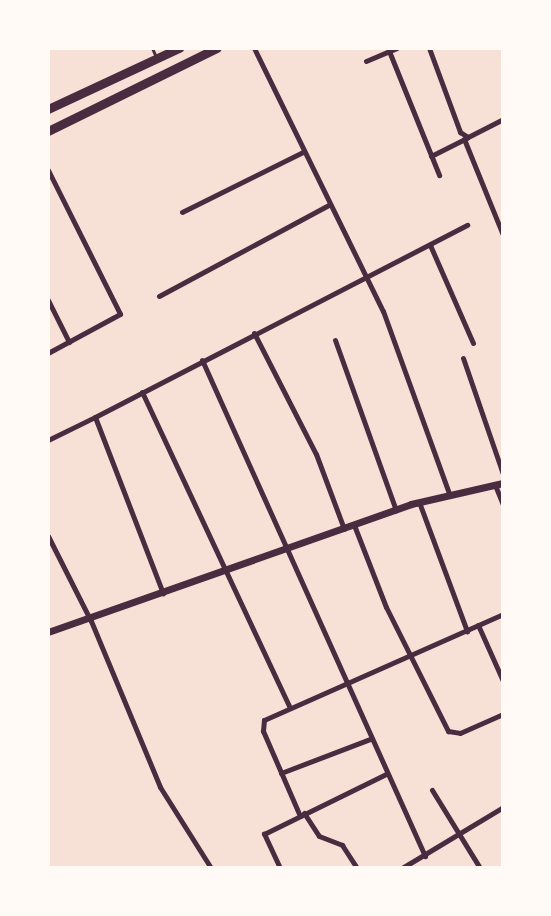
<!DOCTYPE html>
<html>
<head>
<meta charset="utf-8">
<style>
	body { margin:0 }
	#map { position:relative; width:551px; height:916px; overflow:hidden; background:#f7e1d7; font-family:Barlow,sans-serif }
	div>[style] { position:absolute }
	.service>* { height:3px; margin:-1.5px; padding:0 1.5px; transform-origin:1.5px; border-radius:1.5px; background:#4a2c40 }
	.minor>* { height:5px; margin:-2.5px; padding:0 2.5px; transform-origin:2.5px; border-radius:2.5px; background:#4a2c40 }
	.tertiary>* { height:7px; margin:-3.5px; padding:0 3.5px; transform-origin:3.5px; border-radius:3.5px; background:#4a2c40 }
	.trunk>* { height:9px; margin:-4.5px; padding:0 4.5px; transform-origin:4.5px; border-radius:4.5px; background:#4a2c40 }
	span { translate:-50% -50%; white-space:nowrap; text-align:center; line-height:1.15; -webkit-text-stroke:5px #fffaf5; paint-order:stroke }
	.frame { position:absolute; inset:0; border:50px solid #fffaf5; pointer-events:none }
</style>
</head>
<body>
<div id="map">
	<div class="service">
		<i style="left:152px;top:48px;width:10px;rotate:66deg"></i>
	</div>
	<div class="minor">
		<i style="left:254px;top:48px;width:293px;rotate:63.9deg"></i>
		<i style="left:383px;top:311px;width:194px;rotate:70.1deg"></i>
		<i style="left:429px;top:48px;width:90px;rotate:69.7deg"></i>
		<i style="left:460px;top:132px;width:9px;rotate:32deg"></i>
		<i style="left:468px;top:137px;width:39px;rotate:-27deg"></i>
		<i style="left:389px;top:51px;width:134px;rotate:68deg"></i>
		<i style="left:366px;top:61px;width:33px;rotate:-23deg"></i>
		<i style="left:464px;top:139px;width:104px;rotate:67.9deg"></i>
		<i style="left:431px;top:156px;width:40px;rotate:-26.6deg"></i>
		<i style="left:48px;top:170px;width:161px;rotate:63.4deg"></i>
		<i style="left:120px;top:314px;width:82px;rotate:151.6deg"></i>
		<i style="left:182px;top:212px;width:135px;rotate:-26.4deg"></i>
		<i style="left:430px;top:245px;width:107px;rotate:66.3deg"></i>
		<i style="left:159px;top:296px;width:193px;rotate:-28.2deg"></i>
		<i style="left:48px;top:300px;width:47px;rotate:63.4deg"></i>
		<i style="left:254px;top:333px;width:136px;rotate:62.9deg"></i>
		<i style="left:316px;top:454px;width:80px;rotate:69.5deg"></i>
		<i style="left:335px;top:340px;width:181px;rotate:70.3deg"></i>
		<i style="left:463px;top:358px;width:123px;rotate:71deg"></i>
		<i style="left:202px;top:360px;width:544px;rotate:65.79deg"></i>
		<i style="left:142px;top:392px;width:347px;rotate:64.9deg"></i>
		<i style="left:95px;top:417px;width:419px;rotate:-27.3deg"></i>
		<i style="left:48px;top:440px;width:52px;rotate:-26.1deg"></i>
		<i style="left:95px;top:417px;width:189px;rotate:68.9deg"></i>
		<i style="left:495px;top:485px;width:22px;rotate:68deg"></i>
		<i style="left:419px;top:502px;width:138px;rotate:69.6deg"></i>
		<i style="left:354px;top:525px;width:88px;rotate:68.7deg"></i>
		<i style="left:386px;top:607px;width:139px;rotate:63.4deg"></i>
		<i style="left:448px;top:731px;width:12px;rotate:9deg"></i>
		<i style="left:460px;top:733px;width:47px;rotate:-23.8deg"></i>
		<i style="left:48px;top:536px;width:95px;rotate:63.2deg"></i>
		<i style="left:91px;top:621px;width:180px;rotate:67.4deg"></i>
		<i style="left:160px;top:787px;width:96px;rotate:57.8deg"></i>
		<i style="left:478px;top:625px;width:61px;rotate:65.9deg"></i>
		<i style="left:281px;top:773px;width:95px;rotate:-20.9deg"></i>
		<i style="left:432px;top:790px;width:92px;rotate:58.4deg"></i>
		<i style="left:304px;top:813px;width:27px;rotate:57deg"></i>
		<i style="left:319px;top:836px;width:25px;rotate:21deg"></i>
		<i style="left:342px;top:845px;width:27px;rotate:57deg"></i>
		<i style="left:300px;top:816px;width:93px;rotate:-113.5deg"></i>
		<i style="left:263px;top:731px;width:11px;rotate:-85deg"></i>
		<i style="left:264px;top:720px;width:261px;rotate:-23.9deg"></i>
		<i style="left:280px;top:868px;width:38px;rotate:-115deg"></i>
		<i style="left:264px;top:834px;width:136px;rotate:-26.2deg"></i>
		<i style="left:402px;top:868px;width:118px;rotate:-31.1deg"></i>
	</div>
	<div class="tertiary">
		<i style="left:48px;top:632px;width:385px;rotate:-19.4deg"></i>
		<i style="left:411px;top:504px;width:94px;rotate:-12.9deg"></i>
	</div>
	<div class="trunk">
		<i style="left:48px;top:109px;width:145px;rotate:-25deg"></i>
		<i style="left:48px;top:131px;width:188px;rotate:-26.2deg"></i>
	</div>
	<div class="frame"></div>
</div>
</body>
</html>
